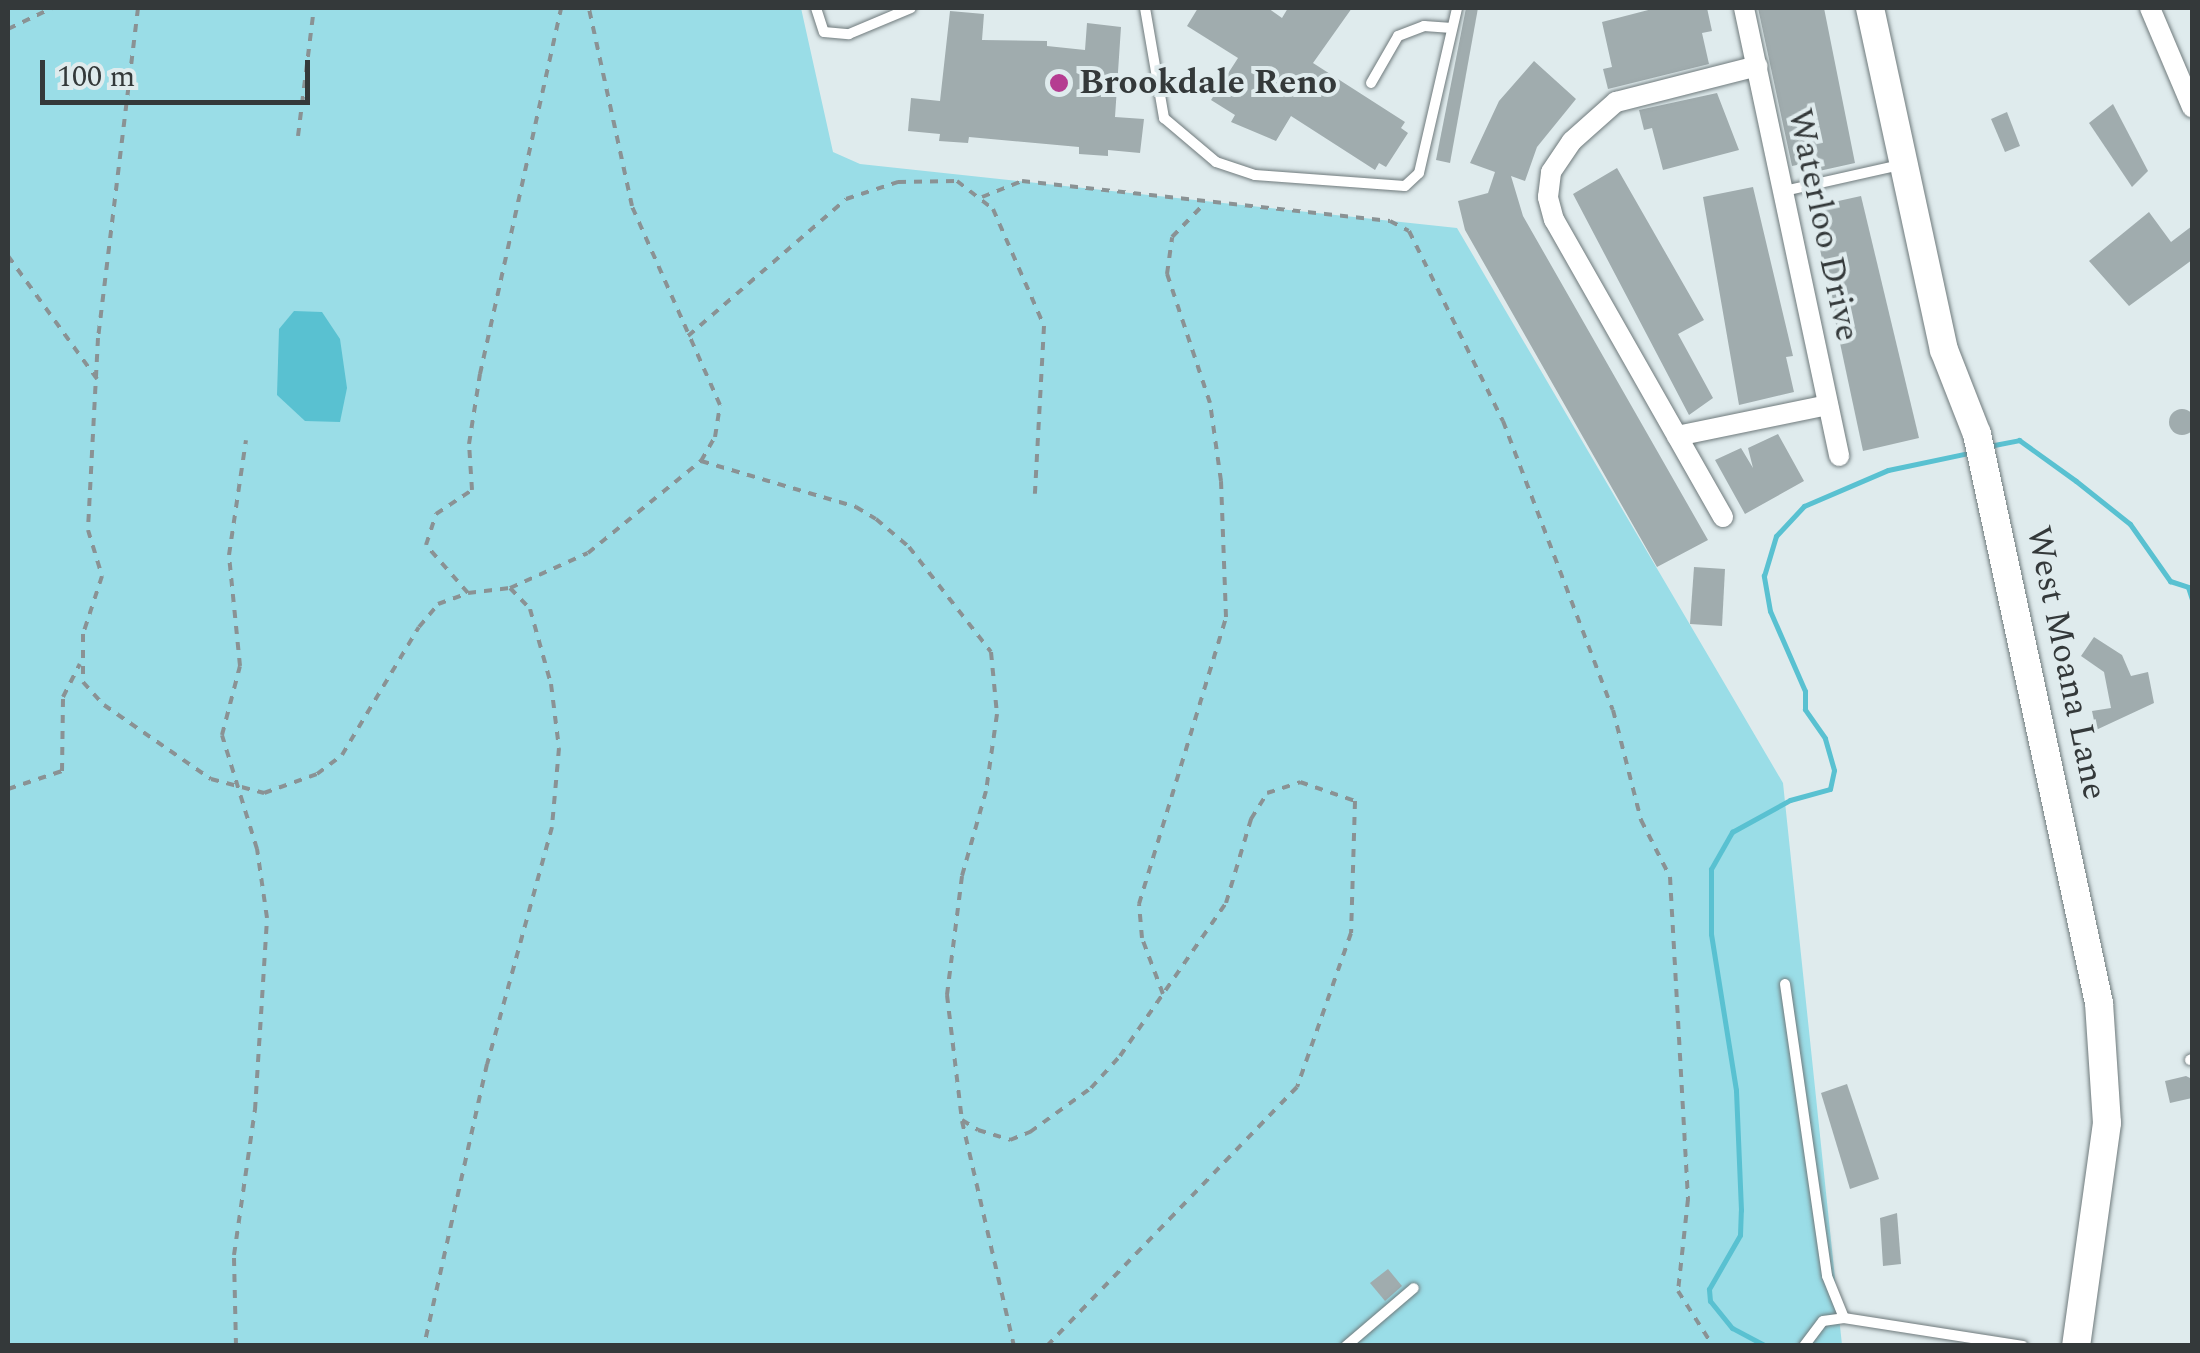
<!DOCTYPE html>
<html>
<head>
<meta charset="utf-8">
<style>
	body { margin:0 }
	#map { position:relative; width:2200px; height:1353px; overflow:hidden; background:#dfebed; font-family:Spectral,serif }
	div>[style] { position:absolute }
	.green>* { inset:0; background:#9adde7 }
	.water>* { inset:0; background:#59c1d1 }
	.stream>* { height:5px; margin:-2.5px; padding:0 2.5px; transform-origin:2.5px; border-radius:2.5px; background:#59c1d1 }
	.building>* { inset:0; background:#a0acae }
	.round { border-radius:50% }
	.path>* { height:4px; margin-top:-2px; transform-origin:0; background:repeating-linear-gradient(90deg,#8a9294 0 8px,transparent 0 16px) }
	.roads { filter:drop-shadow(0 0 2px #6f7a7c) drop-shadow(0 0 2px #6f7a7c) }
	.lane>* { height:10px; margin:-5px; padding:0 5px; transform-origin:5px; border-radius:5px; background:#fff }
	.street>* { height:20px; margin:-10px; padding:0 10px; transform-origin:10px; border-radius:10px; background:#fff }
	.secondary>* { height:28px; margin:-14px; padding:0 14px; transform-origin:14px; border-radius:14px; background:#fff }
	.dots>* { width:28px; height:28px; translate:-50% -50%; box-sizing:border-box; border:5px solid #dfebed; border-radius:50% }
	span { translate:-50% -50%; white-space:nowrap; text-align:center; line-height:1.15; -webkit-text-stroke:8px #dfebed; paint-order:stroke }
	.poi-label { font-size:35px; color:#34393a; font-weight:700 }
	.left { translate:0 -50%; text-align:left }
	.street-label { font-size:35px; color:#34393a }
	.frame { position:absolute; inset:0; border:10px solid #34393a; pointer-events:none }
	.scale { position:absolute; left:40px; top:60px; width:270px; height:45px; box-sizing:border-box; border:5px solid #34393a; border-top:0; padding-left:12px; font-size:30px; line-height:35px; white-space:nowrap; color:#34393a; -webkit-text-stroke:8px #dfebed; paint-order:stroke }
</style>
</head>
<body>
<div id="map">
	<div class="green">
		<i style="clip-path:polygon(8px 8px,801px 8px,833px 152px,860px 164px,1457px 228px,1783px 783px,1842px 1345px,8px 1346px)"></i>
	</div>
	<div class="water">
		<i style="clip-path:polygon(294px 311px,322px 312px,340px 339px,347px 388px,340px 422px,305px 421px,277px 395px,279px 329px)"></i>
	</div>
	<div class="stream">
		<i style="left:1989px;top:446px;width:31px;rotate:-11deg"></i>
		<i style="left:2019px;top:440px;width:70px;rotate:35.7deg"></i>
		<i style="left:2076px;top:481px;width:69px;rotate:38.5deg"></i>
		<i style="left:2130px;top:524px;width:70px;rotate:54.9deg"></i>
		<i style="left:2170px;top:581px;width:19px;rotate:18deg"></i>
		<i style="left:2188px;top:587px;width:13px;rotate:72deg"></i>
		<i style="left:1766px;top:1346px;width:38px;rotate:-152deg"></i>
		<i style="left:1732px;top:1328px;width:35px;rotate:-129deg"></i>
		<i style="left:1710px;top:1301px;width:12px;rotate:-95deg"></i>
		<i style="left:1709px;top:1289px;width:62px;rotate:-60.1deg"></i>
		<i style="left:1740px;top:1235px;width:25px;rotate:-88deg"></i>
		<i style="left:1741px;top:1210px;width:120px;rotate:-92.4deg"></i>
		<i style="left:1736px;top:1090px;width:158px;rotate:-99.1deg"></i>
		<i style="left:1711px;top:934px;width:65px;rotate:-90deg"></i>
		<i style="left:1711px;top:869px;width:43px;rotate:-60.4deg"></i>
		<i style="left:1732px;top:832px;width:66px;rotate:-28.9deg"></i>
		<i style="left:1790px;top:800px;width:41px;rotate:-15.4deg"></i>
		<i style="left:1830px;top:789px;width:19px;rotate:-78deg"></i>
		<i style="left:1834px;top:770px;width:33px;rotate:-106deg"></i>
		<i style="left:1825px;top:738px;width:35px;rotate:-125deg"></i>
		<i style="left:1805px;top:709px;width:18px;rotate:-90deg"></i>
		<i style="left:1805px;top:691px;width:87px;rotate:-113.6deg"></i>
		<i style="left:1770px;top:611px;width:36px;rotate:-100deg"></i>
		<i style="left:1764px;top:576px;width:42px;rotate:-73.3deg"></i>
		<i style="left:1776px;top:536px;width:41px;rotate:-47deg"></i>
		<i style="left:1804px;top:506px;width:91px;rotate:-23.2deg"></i>
		<i style="left:1888px;top:470px;width:83px;rotate:-11.9deg"></i>
	</div>
	<div class="building">
		<i style="clip-path:polygon(1198px 8px,1268px 8px,1282px 18px,1288px 8px,1352px 8px,1313px 63px,1405px 122px,1401px 128px,1408px 133px,1386px 167px,1379px 163px,1375px 170px,1291px 116px,1276px 141px,1231px 122px,1235px 115px,1211px 100px,1238px 58px,1187px 26px)"></i>
		<i style="clip-path:polygon(1466px 8px,1478px 8px,1450px 163px,1436px 160px)"></i>
		<i style="clip-path:polygon(1656px 8px,1707px 8px,1712px 31px,1702px 33px,1709px 64px,1608px 89px,1603px 69px,1612px 67px,1602px 22px)"></i>
		<i style="clip-path:polygon(1758px 8px,1824px 8px,1855px 163px,1819px 171px,1817px 161px,1792px 166px)"></i>
		<i style="clip-path:polygon(950px 11px,984px 14px,982px 40px,1047px 41px,1047px 46px,1085px 50px,1087px 23px,1121px 27px,1115px 117px,1144px 119px,1140px 153px,1108px 150px,1108px 156px,1079px 154px,1079px 147px,969px 137px,968px 143px,939px 141px,940px 134px,908px 131px,911px 98px,940px 101px)"></i>
		<i style="clip-path:polygon(1534px 61px,1576px 99px,1537px 147px,1525px 181px,1511px 176px,1523px 216px,1708px 540px,1657px 567px,1465px 230px,1458px 201px,1488px 193px,1495px 172px,1470px 163px,1499px 101px)"></i>
		<i style="clip-path:polygon(1717px 93px,1739px 150px,1663px 170px,1652px 128px,1644px 130px,1639px 110px)"></i>
		<i style="clip-path:polygon(2113px 104px,2148px 171px,2132px 187px,2089px 123px)"></i>
		<i style="clip-path:polygon(2007px 112px,2020px 146px,2005px 152px,1991px 119px)"></i>
		<i style="clip-path:polygon(1617px 168px,1704px 320px,1678px 334px,1713px 398px,1689px 415px,1573px 194px)"></i>
		<i style="clip-path:polygon(1753px 187px,1793px 356px,1786px 357px,1794px 392px,1739px 405px,1703px 197px)"></i>
		<i style="clip-path:polygon(1861px 196px,1919px 438px,1863px 451px,1811px 207px)"></i>
		<i style="clip-path:polygon(2149px 212px,2171px 242px,2192px 226px,2192px 260px,2129px 306px,2089px 261px)"></i>
		<i class="round" style="left:2169px;top:409px;width:26px;height:26px"></i>
		<i style="clip-path:polygon(1778px 434px,1804px 481px,1745px 514px,1715px 460px,1741px 448px,1753px 468px,1748px 448px)"></i>
		<i style="clip-path:polygon(1694px 567px,1725px 569px,1722px 626px,1690px 624px)"></i>
		<i style="clip-path:polygon(2094px 637px,2122px 655px,2131px 676px,2148px 672px,2154px 703px,2096px 730px,2092px 711px,2111px 708px,2104px 672px,2081px 656px)"></i>
		<i style="clip-path:polygon(2186px 1076px,2192px 1079px,2192px 1098px,2170px 1103px,2165px 1081px)"></i>
		<i style="clip-path:polygon(1847px 1084px,1879px 1179px,1850px 1189px,1821px 1093px)"></i>
		<i style="clip-path:polygon(1897px 1213px,1901px 1264px,1883px 1266px,1880px 1218px)"></i>
		<i style="clip-path:polygon(1388px 1269px,1402px 1286px,1385px 1301px,1370px 1283px)"></i>
	</div>
	<div class="path">
		<i style="left:138px;top:8px;width:332px;rotate:96.9deg"></i>
		<i style="left:98px;top:338px;width:192px;rotate:93deg"></i>
		<i style="left:88px;top:530px;width:48px;rotate:73.1deg"></i>
		<i style="left:102px;top:576px;width:61px;rotate:108.1deg"></i>
		<i style="left:83px;top:634px;width:48px;rotate:90deg"></i>
		<i style="left:83px;top:682px;width:31px;rotate:48deg"></i>
		<i style="left:104px;top:705px;width:130px;rotate:34.7deg"></i>
		<i style="left:211px;top:779px;width:55px;rotate:14.8deg"></i>
		<i style="left:264px;top:793px;width:56px;rotate:-19.7deg"></i>
		<i style="left:317px;top:774px;width:31px;rotate:-37deg"></i>
		<i style="left:342px;top:755px;width:149px;rotate:-59deg"></i>
		<i style="left:419px;top:627px;width:30px;rotate:-50deg"></i>
		<i style="left:438px;top:604px;width:32px;rotate:-20deg"></i>
		<i style="left:468px;top:593px;width:42px;rotate:-6.8deg"></i>
		<i style="left:510px;top:588px;width:29px;rotate:46deg"></i>
		<i style="left:530px;top:609px;width:78px;rotate:74.4deg"></i>
		<i style="left:551px;top:684px;width:64px;rotate:82.9deg"></i>
		<i style="left:559px;top:748px;width:79px;rotate:95.1deg"></i>
		<i style="left:552px;top:827px;width:246px;rotate:105.3deg"></i>
		<i style="left:487px;top:1064px;width:289px;rotate:102.6deg"></i>
		<i style="left:8px;top:29px;width:49px;rotate:-25.5deg"></i>
		<i style="left:298px;top:136px;width:129px;rotate:-82.9deg"></i>
		<i style="left:982px;top:197px;width:43px;rotate:-21.8deg"></i>
		<i style="left:1022px;top:181px;width:370px;rotate:6.2deg"></i>
		<i style="left:1390px;top:221px;width:21px;rotate:28deg"></i>
		<i style="left:1409px;top:231px;width:212px;rotate:63.7deg"></i>
		<i style="left:1503px;top:421px;width:309px;rotate:69.2deg"></i>
		<i style="left:1613px;top:710px;width:114px;rotate:75.7deg"></i>
		<i style="left:1641px;top:820px;width:64px;rotate:63deg"></i>
		<i style="left:1670px;top:877px;width:323px;rotate:86.8deg"></i>
		<i style="left:1688px;top:1199px;width:93px;rotate:96.2deg"></i>
		<i style="left:1678px;top:1291px;width:65px;rotate:57.5deg"></i>
		<i style="left:8px;top:256px;width:152px;rotate:54.1deg"></i>
		<i style="left:688px;top:336px;width:209px;rotate:-40.9deg"></i>
		<i style="left:846px;top:199px;width:55px;rotate:-18.1deg"></i>
		<i style="left:898px;top:182px;width:59px;rotate:-1deg"></i>
		<i style="left:957px;top:181px;width:46px;rotate:37.9deg"></i>
		<i style="left:993px;top:209px;width:128px;rotate:66.4deg"></i>
		<i style="left:1044px;top:326px;width:168px;rotate:93.1deg"></i>
		<i style="left:701px;top:461px;width:162px;rotate:16.5deg"></i>
		<i style="left:856px;top:507px;width:23px;rotate:31deg"></i>
		<i style="left:876px;top:519px;width:43px;rotate:40.3deg"></i>
		<i style="left:909px;top:547px;width:133px;rotate:52deg"></i>
		<i style="left:991px;top:652px;width:62px;rotate:84.5deg"></i>
		<i style="left:997px;top:714px;width:78px;rotate:98.1deg"></i>
		<i style="left:986px;top:791px;width:88px;rotate:105.8deg"></i>
		<i style="left:962px;top:876px;width:120px;rotate:97.2deg"></i>
		<i style="left:947px;top:995px;width:126px;rotate:83.2deg"></i>
		<i style="left:962px;top:1120px;width:19px;rotate:32deg"></i>
		<i style="left:978px;top:1130px;width:34px;rotate:17deg"></i>
		<i style="left:1010px;top:1140px;width:22px;rotate:-22deg"></i>
		<i style="left:1030px;top:1132px;width:75px;rotate:-35.8deg"></i>
		<i style="left:1091px;top:1088px;width:43px;rotate:-47.8deg"></i>
		<i style="left:1120px;top:1056px;width:186px;rotate:-55.3deg"></i>
		<i style="left:1226px;top:903px;width:88px;rotate:-73.4deg"></i>
		<i style="left:1251px;top:819px;width:31px;rotate:-58deg"></i>
		<i style="left:1267px;top:793px;width:35px;rotate:-18deg"></i>
		<i style="left:1300px;top:782px;width:58px;rotate:19.1deg"></i>
		<i style="left:1355px;top:801px;width:132px;rotate:91.7deg"></i>
		<i style="left:1351px;top:933px;width:163px;rotate:109.3deg"></i>
		<i style="left:1297px;top:1087px;width:360px;rotate:134deg"></i>
		<i style="left:510px;top:588px;width:85px;rotate:-24.2deg"></i>
		<i style="left:588px;top:553px;width:146px;rotate:-39.2deg"></i>
		<i style="left:701px;top:461px;width:28px;rotate:-60deg"></i>
		<i style="left:715px;top:437px;width:32px;rotate:-81deg"></i>
		<i style="left:720px;top:405px;width:218px;rotate:-113.9deg"></i>
		<i style="left:632px;top:206px;width:203px;rotate:-102.3deg"></i>
		<i style="left:468px;top:593px;width:64px;rotate:-131.2deg"></i>
		<i style="left:426px;top:545px;width:33px;rotate:-72deg"></i>
		<i style="left:436px;top:514px;width:43px;rotate:-33.7deg"></i>
		<i style="left:472px;top:490px;width:46px;rotate:-93.7deg"></i>
		<i style="left:469px;top:444px;width:71px;rotate:-81.1deg"></i>
		<i style="left:480px;top:374px;width:375px;rotate:-77.5deg"></i>
		<i style="left:8px;top:789px;width:57px;rotate:-18.4deg"></i>
		<i style="left:62px;top:771px;width:74px;rotate:-89.2deg"></i>
		<i style="left:63px;top:697px;width:37px;rotate:-63deg"></i>
		<i style="left:1163px;top:994px;width:60px;rotate:-110.6deg"></i>
		<i style="left:1142px;top:938px;width:34px;rotate:-95deg"></i>
		<i style="left:1139px;top:904px;width:300px;rotate:-73.1deg"></i>
		<i style="left:1226px;top:617px;width:136px;rotate:-92.1deg"></i>
		<i style="left:1221px;top:481px;width:79px;rotate:-98deg"></i>
		<i style="left:1210px;top:403px;width:136px;rotate:-108.4deg"></i>
		<i style="left:1167px;top:274px;width:37px;rotate:-82deg"></i>
		<i style="left:1172px;top:237px;width:47px;rotate:-45.9deg"></i>
		<i style="left:962px;top:1121px;width:231px;rotate:77deg"></i>
		<i style="left:236px;top:1346px;width:91px;rotate:-91.3deg"></i>
		<i style="left:234px;top:1255px;width:147px;rotate:-81.8deg"></i>
		<i style="left:255px;top:1110px;width:192px;rotate:-86.4deg"></i>
		<i style="left:267px;top:918px;width:70px;rotate:-98.2deg"></i>
		<i style="left:257px;top:849px;width:119px;rotate:-107.1deg"></i>
		<i style="left:222px;top:735px;width:71px;rotate:-75.4deg"></i>
		<i style="left:240px;top:666px;width:112px;rotate:-95.7deg"></i>
		<i style="left:229px;top:555px;width:116px;rotate:-81.6deg"></i>
	</div>
	<div class="roads">
		<div class="lane">
			<i style="left:816px;top:8px;width:25px;rotate:72deg"></i>
			<i style="left:824px;top:32px;width:25px;rotate:5deg"></i>
			<i style="left:849px;top:34px;width:67px;rotate:-22.8deg"></i>
			<i style="left:1145px;top:8px;width:112px;rotate:80.2deg"></i>
			<i style="left:1164px;top:118px;width:68px;rotate:40.2deg"></i>
			<i style="left:1216px;top:162px;width:41px;rotate:18.4deg"></i>
			<i style="left:1255px;top:175px;width:150px;rotate:4.2deg"></i>
			<i style="left:1405px;top:186px;width:19px;rotate:-43deg"></i>
			<i style="left:1419px;top:173px;width:169px;rotate:-77deg"></i>
			<i style="left:1371px;top:83px;width:54px;rotate:-60.1deg"></i>
			<i style="left:1398px;top:36px;width:28px;rotate:-21deg"></i>
			<i style="left:1424px;top:26px;width:28px;rotate:4deg"></i>
			<i style="left:1784px;top:191px;width:119px;rotate:-12.6deg"></i>
			<i style="left:1785px;top:984px;width:295px;rotate:81.8deg"></i>
			<i style="left:1827px;top:1276px;width:45px;rotate:68deg"></i>
			<i style="left:2190px;top:1060px;width:2px;rotate:-27deg"></i>
			<i style="left:1346px;top:1346px;width:89px;rotate:-40.5deg"></i>
			<i style="left:1804px;top:1346px;width:31px;rotate:-53deg"></i>
			<i style="left:1823px;top:1321px;width:21px;rotate:-8deg"></i>
			<i style="left:1844px;top:1318px;width:181px;rotate:8.9deg"></i>
		</div>
		<div class="street">
			<i style="left:1744px;top:8px;width:458px;rotate:78deg"></i>
			<i style="left:2150px;top:8px;width:108px;rotate:67deg"></i>
			<i style="left:1677px;top:436px;width:154px;rotate:-11.6deg"></i>
			<i style="left:1723px;top:517px;width:342px;rotate:-119.6deg"></i>
			<i style="left:1554px;top:220px;width:24px;rotate:-105deg"></i>
			<i style="left:1548px;top:197px;width:25px;rotate:-83deg"></i>
			<i style="left:1551px;top:172px;width:37px;rotate:-56deg"></i>
			<i style="left:1572px;top:141px;width:59px;rotate:-41.6deg"></i>
			<i style="left:1616px;top:102px;width:146px;rotate:-14.3deg"></i>
		</div>
		<div class="secondary">
			<i style="left:1870px;top:8px;width:350px;rotate:77.8deg"></i>
			<i style="left:1944px;top:350px;width:90px;rotate:68.6deg"></i>
			<i style="left:1977px;top:434px;width:582px;rotate:77.9deg"></i>
			<i style="left:2099px;top:1003px;width:120px;rotate:86.2deg"></i>
			<i style="left:2107px;top:1123px;width:225px;rotate:97.9deg"></i>
		</div>
	</div>
	<div class="dots">
		<i style="left:1059px;top:83px;background:#b53c91"></i>
	</div>
	<div class="poi-label">
		<span class="left" style="left:1079px;top:83px">Brookdale Reno</span>
	</div>
	<div class="street-label">
		<span style="left:1823px;top:225px;rotate:78deg">Waterloo Drive</span>
		<span style="left:2066px;top:663px;rotate:78deg">West Moana Lane</span>
	</div>
	<div class="frame"></div>
	<div class="scale">100 m</div>
</div>
</body>
</html>
